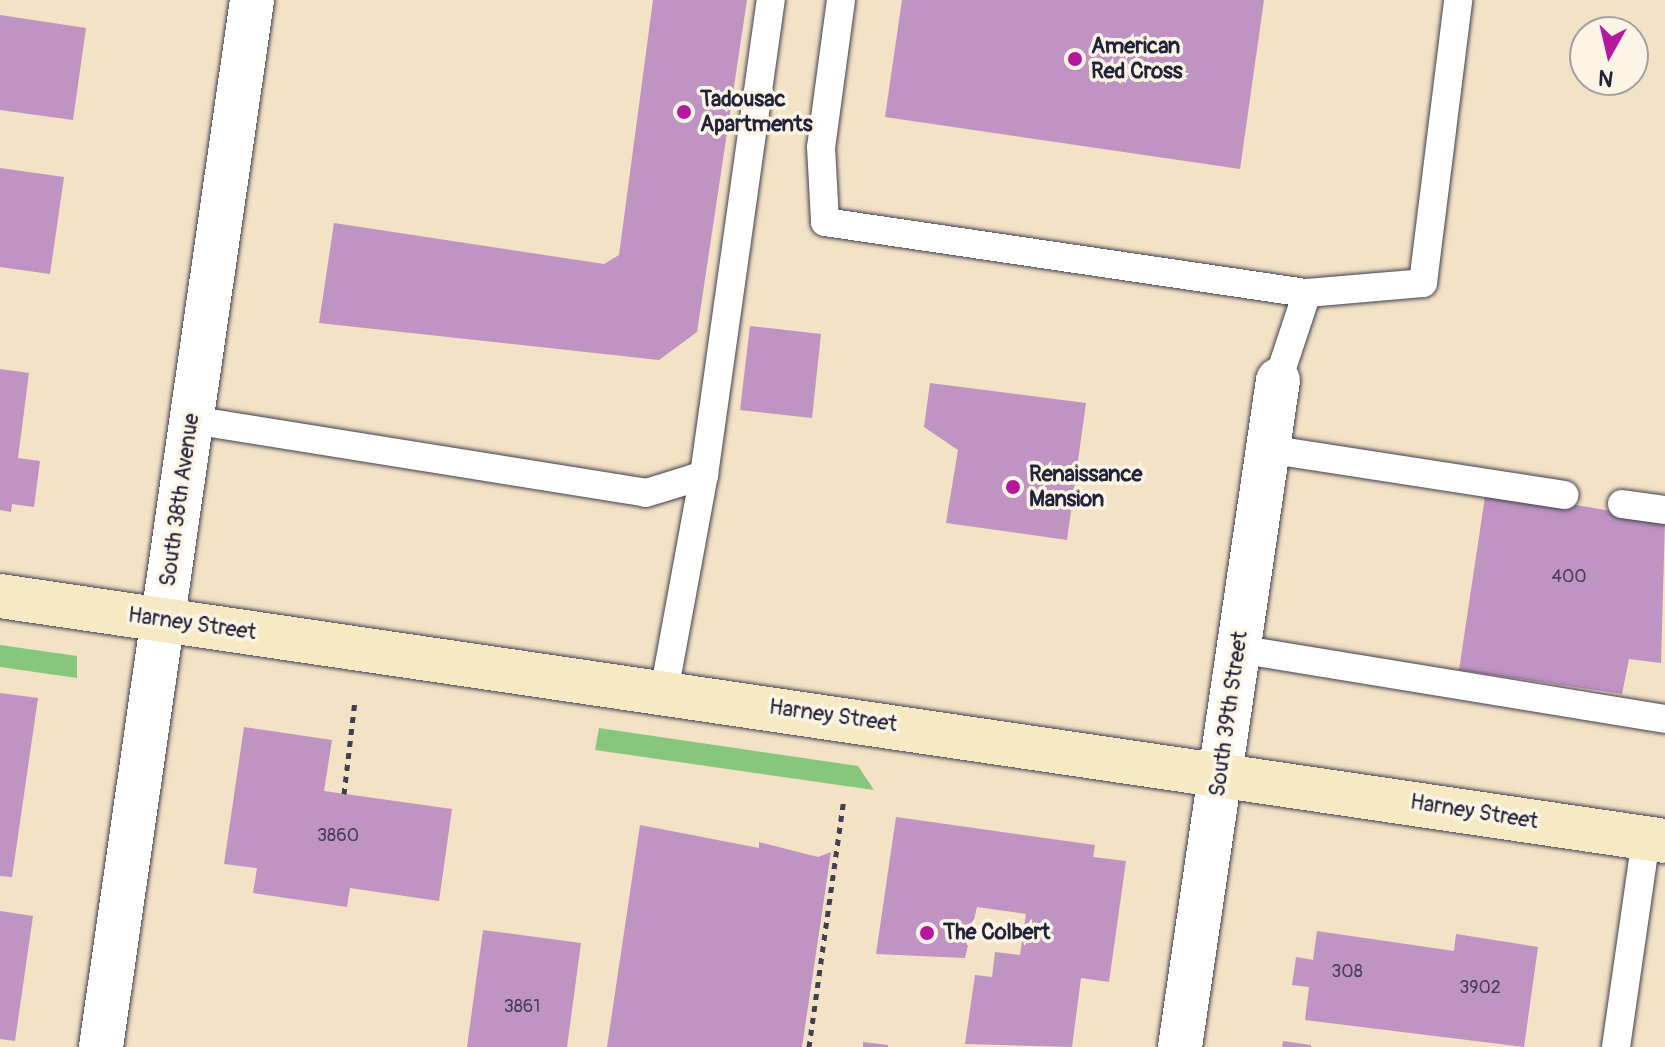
<!DOCTYPE html>
<html>
<head>
<meta charset="utf-8">
<style>
	body { margin:0 }
	#map { position:relative; width:1665px; height:1047px; overflow:hidden; background:#f3e2c5; font-family:Pangolin,sans-serif }
	div>[style] { position:absolute }
	.green>* { inset:0; background:#87c67d }
	.building>* { inset:0; background:#bf93c2 }
	.path>* { height:5px; margin-top:-2.5px; transform-origin:0; background:repeating-linear-gradient(90deg,#413f50 0 6px,transparent 0 12px) }
	.roads { filter:drop-shadow(0 0 2px #413f50) drop-shadow(0 0 2px #413f50) }
	.service>* { height:28px; margin:-14px; padding:0 14px; transform-origin:14px; border-radius:14px; background:#fff }
	.minor>* { height:44px; margin:-22px; padding:0 22px; transform-origin:22px; border-radius:22px; background:#fff }
	.secondary>* { height:44px; margin:-22px; padding:0 22px; transform-origin:22px; border-radius:22px; background:#f6e9c3 }
	.dots>* { width:22px; height:22px; translate:-50% -50%; box-sizing:border-box; border:4px solid #fcf5e5; border-radius:50% }
	span { translate:-50% -50%; white-space:nowrap; text-align:center; line-height:1.15; -webkit-text-stroke:7px #fcf5e5; paint-order:stroke }
	.number-label { font-size:18px; color:#493e5d }
	.number-label span { -webkit-text-stroke-width:0 }
	.poi-label { font-size:22px; color:#22223b; font-weight:700 }
	.left { translate:0 -50%; text-align:left }
	.street-label { font-size:22px; color:#22223b }
	.north { position:absolute; left:1569px; top:16px; width:80px; height:80px; box-sizing:border-box; background:#fcf5e5; border:2px solid #a5a1a1; border-radius:50%; rotate:188deg; font-size:22px; font-weight:700; line-height:32px; text-align:center; color:#22223b }
	.north::after { content:''; display:block; margin:auto; width:28px; height:36px; background:#b5179e; clip-path:polygon(50% 0,100% 100%,50% 72%,0 100%) }
</style>
</head>
<body>
<div id="map">
	<div class="green">
		<i style="clip-path:polygon(0 645px,77px 656px,77px 678px,0 667px)"></i>
		<i style="clip-path:polygon(599px 728px,858px 766px,874px 790px,595px 750px)"></i>
	</div>
	<div class="building">
		<i style="clip-path:polygon(653px 0,747px 0,697px 332px,659px 360px,319px 323px,334px 223px,604px 264px,619px 255px)"></i>
		<i style="clip-path:polygon(902px 0,1264px 0,1240px 169px,885px 117px)"></i>
		<i style="clip-path:polygon(0 15px,86px 28px,73px 120px,0 110px)"></i>
		<i style="clip-path:polygon(0 168px,64px 177px,50px 274px,0 267px)"></i>
		<i style="clip-path:polygon(750px 326px,821px 334px,812px 418px,740px 410px)"></i>
		<i style="clip-path:polygon(0 369px,29px 373px,18px 458px,40px 461px,34px 507px,12px 504px,11px 512px,0 510px)"></i>
		<i style="clip-path:polygon(930px 383px,1086px 403px,1067px 540px,946px 523px,958px 450px,924px 427px)"></i>
		<i style="clip-path:polygon(1486px 490px,1665px 520px,1661px 663px,1629px 659px,1622px 694px,1459px 670px)"></i>
		<i style="clip-path:polygon(0 693px,38px 698px,12px 877px,0 876px)"></i>
		<i style="clip-path:polygon(244px 727px,332px 740px,324px 791px,452px 809px,439px 901px,350px 888px,347px 907px,253px 893px,257px 868px,224px 864px)"></i>
		<i style="clip-path:polygon(896px 817px,1095px 845px,1093px 857px,1126px 861px,1109px 982px,1081px 978px,1072px 1047px,965px 1044px,975px 975px,992px 977px,995px 952px,1020px 955px,1026px 914px,977px 907px,965px 958px,876px 954px)"></i>
		<i style="clip-path:polygon(640px 825px,759px 848px,759px 842px,818px 857px,831px 852px,802px 1047px,607px 1047px)"></i>
		<i style="clip-path:polygon(0 911px,33px 916px,15px 1041px,0 1039px)"></i>
		<i style="clip-path:polygon(483px 930px,581px 943px,567px 1047px,467px 1047px)"></i>
		<i style="clip-path:polygon(1317px 931px,1454px 951px,1456px 934px,1538px 947px,1524px 1047px,1305px 1020px,1309px 987px,1292px 985px,1296px 957px,1313px 960px)"></i>
		<i style="clip-path:polygon(1283px 1041px,1311px 1045px,1311px 1047px,1282px 1047px)"></i>
		<i style="clip-path:polygon(863px 1042px,888px 1045px,888px 1047px,863px 1047px)"></i>
	</div>
	<div class="path">
		<i style="left:344px;top:794px;width:94px;rotate:-83.3deg"></i>
		<i style="left:809px;top:1047px;width:250px;rotate:-82deg"></i>
	</div>
	<div class="roads">
		<div class="service">
			<i style="left:841px;top:0;width:148px;rotate:97.7deg"></i>
			<i style="left:821px;top:147px;width:75px;rotate:86.9deg"></i>
			<i style="left:825px;top:222px;width:487px;rotate:8.4deg"></i>
			<i style="left:1278px;top:380px;width:92px;rotate:-71.6deg"></i>
			<i style="left:1307px;top:293px;width:116px;rotate:-4.9deg"></i>
			<i style="left:1423px;top:283px;width:285px;rotate:-82.9deg"></i>
			<i style="left:192px;top:420px;width:460px;rotate:9.1deg"></i>
			<i style="left:646px;top:493px;width:61px;rotate:-17.2deg"></i>
			<i style="left:704px;top:475px;width:480px;rotate:-82deg"></i>
			<i style="left:1267px;top:449px;width:301px;rotate:8.8deg"></i>
			<i style="left:1622px;top:504px;width:43px;rotate:7.9deg"></i>
			<i style="left:1238px;top:649px;width:433px;rotate:9.3deg"></i>
			<i style="left:664px;top:692px;width:221px;rotate:-79.6deg"></i>
			<i style="left:1616px;top:1047px;width:210px;rotate:-81.8deg"></i>
		</div>
		<div class="minor">
			<i style="left:101px;top:1047px;width:1058px;rotate:-81.79deg"></i>
			<i style="left:1180px;top:1047px;width:674px;rotate:-81.64deg"></i>
		</div>
		<div class="secondary">
			<i style="left:0;top:596px;width:1683px;rotate:8.37deg"></i>
		</div>
	</div>
	<div class="dots">
		<i style="left:1075px;top:59px;background:#b5179e"></i>
		<i style="left:684px;top:112px;background:#b5179e"></i>
		<i style="left:1013px;top:487px;background:#b5179e"></i>
		<i style="left:927px;top:933px;background:#b5179e"></i>
	</div>
	<div class="number-label">
		<span style="left:1569px;top:577px">400</span>
		<span style="left:338px;top:836px">3860</span>
		<span style="left:1347px;top:972px">308</span>
		<span style="left:1480px;top:988px">3902</span>
		<span style="left:522px;top:1007px">3861</span>
	</div>
	<div class="poi-label">
		<span class="left" style="left:1091px;top:59px">American<br>Red Cross</span>
		<span class="left" style="left:700px;top:112px">Tadousac<br>Apartments</span>
		<span class="left" style="left:1029px;top:487px">Renaissance<br>Mansion</span>
		<span class="left" style="left:943px;top:933px">The Colbert</span>
	</div>
	<div class="street-label">
		<span style="left:180px;top:500px;rotate:-82deg">South 38th Avenue</span>
		<span style="left:192px;top:624px;rotate:8deg">Harney Street</span>
		<span style="left:1229px;top:714px;rotate:-82deg">South 39th Street</span>
		<span style="left:833px;top:716px;rotate:8deg">Harney Street</span>
		<span style="left:1474px;top:812px;rotate:9deg">Harney Street</span>
	</div>
	<div class="north">N</div>
</div>
</body>
</html>
